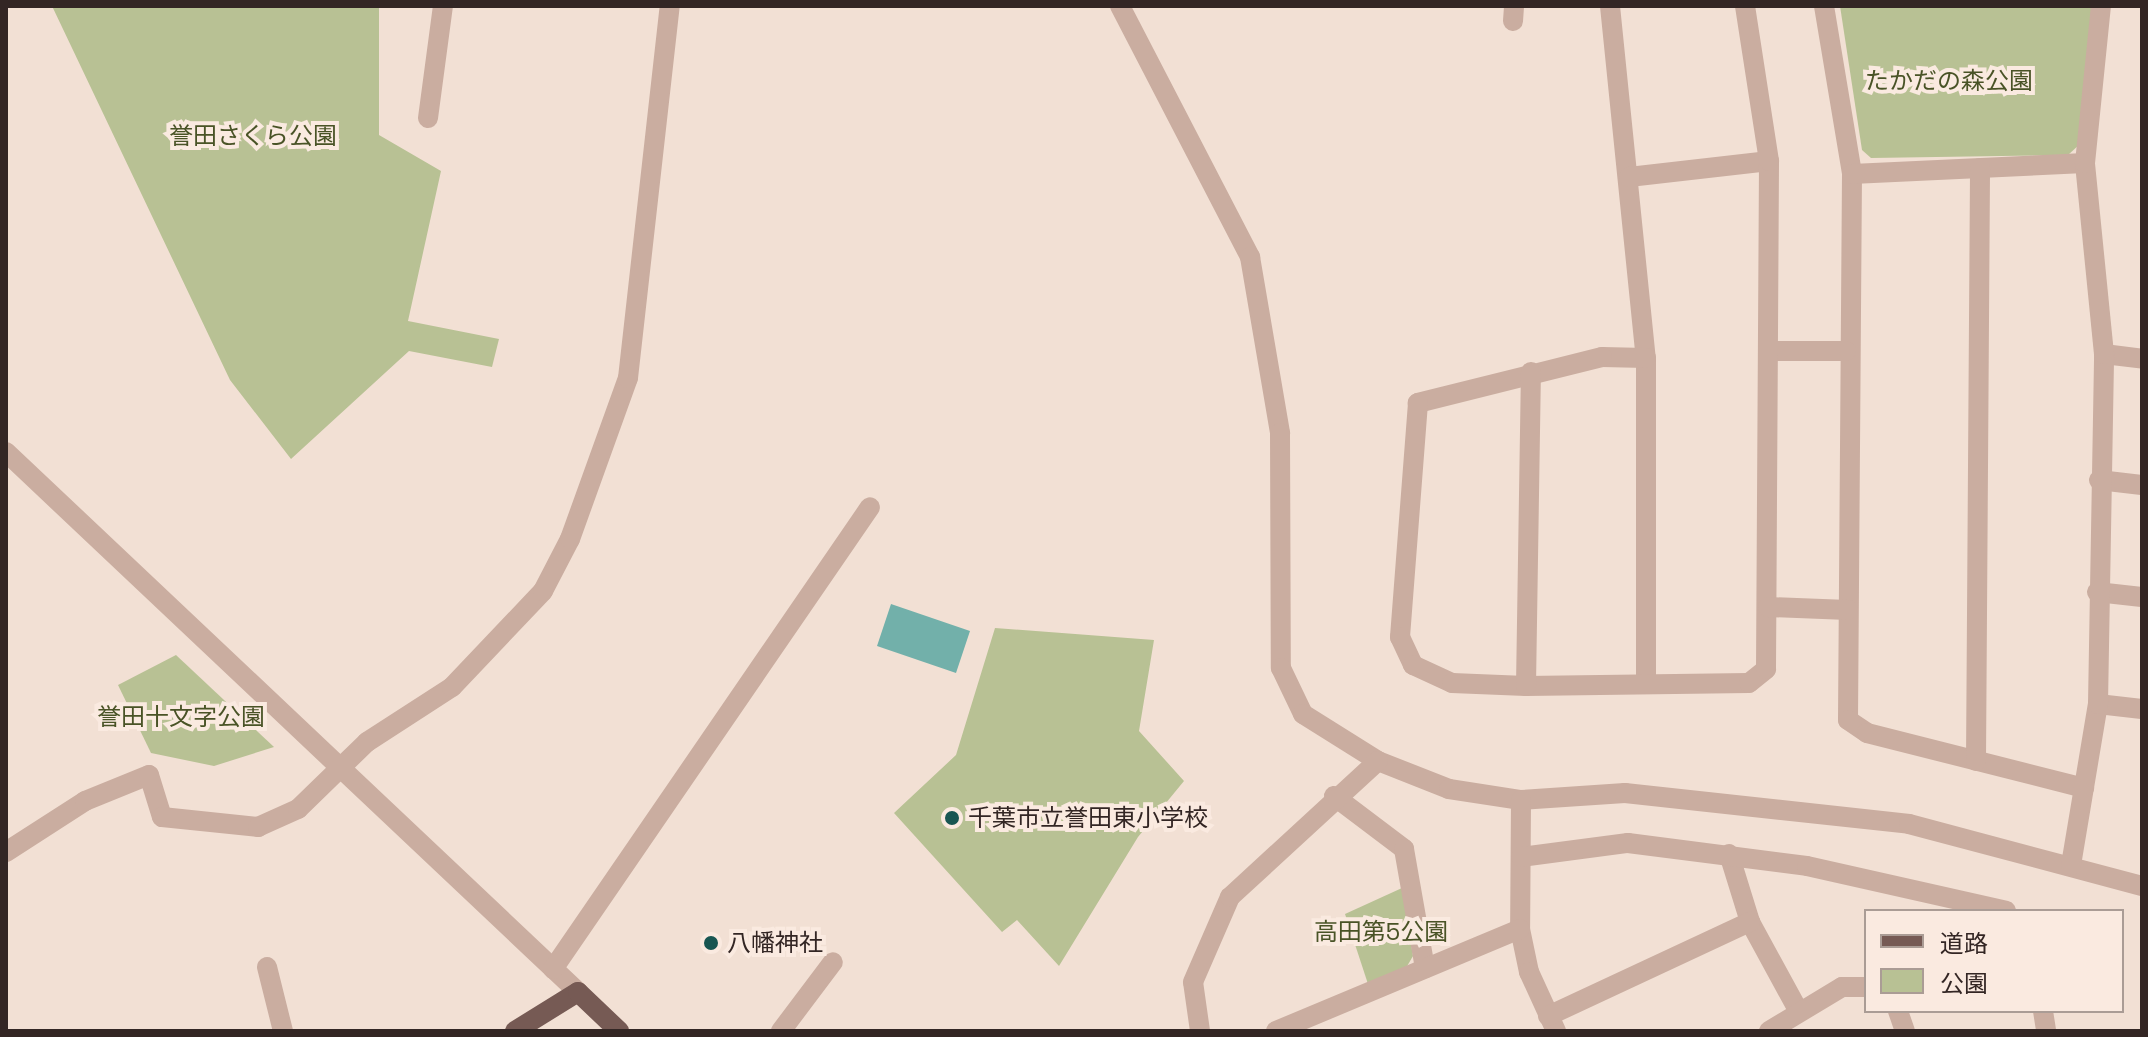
<!DOCTYPE html>
<html>
<head>
<meta charset="utf-8">
<style>
	body { margin:0 }
	#map { position:relative; width:2148px; height:1037px; overflow:hidden; background:#f2e0d4; font-family:"Space Grotesk","Noto Sans JP",sans-serif }
	div>[style] { position:absolute }
	.green>* { inset:0; background:#b8c194 }
	.water>* { inset:0; background:#72b0aa }
	.minor>* { height:20px; margin:-10px; padding:0 10px; transform-origin:10px; border-radius:10px; background:#caada0 }
	.major>* { height:20px; margin:-10px; padding:0 10px; transform-origin:10px; border-radius:10px; background:#765a54 }
	.dots>* { width:22px; height:22px; translate:-50% -50%; box-sizing:border-box; border:4px solid #faeae0; border-radius:50% }
	span { translate:-50% -50%; white-space:nowrap; text-align:center; line-height:1.15; -webkit-text-stroke:8px #faeae0; paint-order:stroke }
	.park-label { font-size:24px; color:#495326 }
	.poi-label { font-size:24px; color:#332624 }
	.left { translate:0 -50%; text-align:left }
	.frame { position:absolute; inset:0; border:8px solid #332624; pointer-events:none }
	.legend { position:absolute; left:1864px; top:909px; width:260px; height:104px; box-sizing:border-box; background:#faeae0; border:2px solid #aa9c95; margin:0; padding:10px 14px; list-style:none; font-size:24px; color:#332624 }
	.legend li { display:flex; align-items:center; gap:16px; height:40px }
	.legend b { width:40px; border:2px solid #aa9c95 }
</style>
</head>
<body>
<div id="map">
	<div class="green">
		<i style="clip-path:polygon(52px 6px,379px 6px,379px 135px,441px 171px,408px 321px,499px 339px,492px 367px,409px 351px,291px 459px,230px 380px)"></i>
		<i style="clip-path:polygon(1840px 6px,2096px 6px,2080px 144px,2068px 155px,1871px 158px,1862px 150px)"></i>
		<i style="clip-path:polygon(995px 628px,1154px 640px,1139px 731px,1184px 781px,1138px 837px,1059px 966px,1017px 920px,1002px 932px,894px 813px,956px 755px)"></i>
		<i style="clip-path:polygon(176px 655px,274px 747px,214px 766px,151px 753px,118px 685px)"></i>
		<i style="clip-path:polygon(1402px 888px,1413px 956px,1406px 968px,1368px 984px,1345px 914px)"></i>
	</div>
	<div class="water">
		<i style="clip-path:polygon(891px 604px,970px 631px,956px 673px,877px 646px)"></i>
	</div>
	<div class="minor">
		<i style="left:1120px;top:6px;width:283px;rotate:62.6deg"></i>
		<i style="left:1250px;top:257px;width:179px;rotate:80.3deg"></i>
		<i style="left:1280px;top:433px;width:235px;rotate:89.8deg"></i>
		<i style="left:1281px;top:668px;width:51px;rotate:64.4deg"></i>
		<i style="left:1303px;top:714px;width:89px;rotate:32.1deg"></i>
		<i style="left:1378px;top:761px;width:76px;rotate:21.5deg"></i>
		<i style="left:1449px;top:789px;width:73px;rotate:8.7deg"></i>
		<i style="left:1521px;top:800px;width:104px;rotate:-3.9deg"></i>
		<i style="left:1625px;top:793px;width:286px;rotate:6.2deg"></i>
		<i style="left:1909px;top:824px;width:241px;rotate:14.9deg"></i>
		<i style="left:1610px;top:6px;width:354px;rotate:84.2deg"></i>
		<i style="left:1646px;top:358px;width:326px;rotate:90deg"></i>
		<i style="left:1824px;top:6px;width:170px;rotate:80.5deg"></i>
		<i style="left:1852px;top:174px;width:546px;rotate:90.42deg"></i>
		<i style="left:1848px;top:720px;width:23px;rotate:34deg"></i>
		<i style="left:1867px;top:733px;width:224px;rotate:14.2deg"></i>
		<i style="left:1513px;top:21px;width:15px;rotate:-86deg"></i>
		<i style="left:428px;top:118px;width:113px;rotate:-82.4deg"></i>
		<i style="left:1852px;top:174px;width:233px;rotate:-2.7deg"></i>
		<i style="left:1629px;top:177px;width:141px;rotate:-6.5deg"></i>
		<i style="left:1772px;top:351px;width:74px"></i>
		<i style="left:2104px;top:354px;width:38px;rotate:7deg"></i>
		<i style="left:1646px;top:358px;width:44px;rotate:-178.7deg"></i>
		<i style="left:1602px;top:357px;width:190px;rotate:166deg"></i>
		<i style="left:1418px;top:403px;width:235px;rotate:94.4deg"></i>
		<i style="left:1400px;top:637px;width:31px;rotate:65deg"></i>
		<i style="left:1413px;top:665px;width:43px;rotate:24.8deg"></i>
		<i style="left:1452px;top:683px;width:74px;rotate:2.3deg"></i>
		<i style="left:1526px;top:686px;width:223px;rotate:-0.8deg"></i>
		<i style="left:1749px;top:683px;width:22px;rotate:-39deg"></i>
		<i style="left:1766px;top:669px;width:508px;rotate:-89.66deg"></i>
		<i style="left:1769px;top:161px;width:157px;rotate:-98.8deg"></i>
		<i style="left:6px;top:452px;width:787px;rotate:43.35deg"></i>
		<i style="left:2099px;top:480px;width:43px;rotate:6.6deg"></i>
		<i style="left:2097px;top:592px;width:45px;rotate:6.3deg"></i>
		<i style="left:1768px;top:607px;width:80px;rotate:2.1deg"></i>
		<i style="left:1526px;top:686px;width:314px;rotate:-89.1deg"></i>
		<i style="left:2098px;top:704px;width:44px;rotate:6.5deg"></i>
		<i style="left:1976px;top:761px;width:593px;rotate:-89.61deg"></i>
		<i style="left:1334px;top:796px;width:88px;rotate:37.1deg"></i>
		<i style="left:1404px;top:849px;width:121px;rotate:80deg"></i>
		<i style="left:1521px;top:800px;width:129px;rotate:90.4deg"></i>
		<i style="left:1520px;top:929px;width:44px;rotate:78.2deg"></i>
		<i style="left:1529px;top:972px;width:65px;rotate:65.4deg"></i>
		<i style="left:6px;top:852px;width:94px;rotate:-32.8deg"></i>
		<i style="left:85px;top:801px;width:69px;rotate:-22.1deg"></i>
		<i style="left:149px;top:775px;width:44px;rotate:72.8deg"></i>
		<i style="left:162px;top:817px;width:97px;rotate:5.9deg"></i>
		<i style="left:258px;top:827px;width:44px;rotate:-24.2deg"></i>
		<i style="left:298px;top:809px;width:96px;rotate:-44.2deg"></i>
		<i style="left:367px;top:742px;width:101px;rotate:-32.9deg"></i>
		<i style="left:452px;top:687px;width:132px;rotate:-46.5deg"></i>
		<i style="left:543px;top:591px;width:59px;rotate:-62.6deg"></i>
		<i style="left:570px;top:539px;width:171px;rotate:-70.2deg"></i>
		<i style="left:628px;top:378px;width:374px;rotate:-83.6deg"></i>
		<i style="left:1729px;top:854px;width:71px;rotate:72.8deg"></i>
		<i style="left:1750px;top:922px;width:102px;rotate:61.4deg"></i>
		<i style="left:1521px;top:857px;width:108px;rotate:-7.5deg"></i>
		<i style="left:1628px;top:843px;width:180px;rotate:7.3deg"></i>
		<i style="left:1807px;top:866px;width:204px;rotate:12.7deg"></i>
		<i style="left:2071px;top:865px;width:163px;rotate:-80.5deg"></i>
		<i style="left:2098px;top:704px;width:350px;rotate:-89deg"></i>
		<i style="left:2104px;top:354px;width:192px;rotate:-95.7deg"></i>
		<i style="left:2085px;top:163px;width:158px;rotate:-84.2deg"></i>
		<i style="left:267px;top:967px;width:66px;rotate:76deg"></i>
		<i style="left:553px;top:969px;width:560px;rotate:-55.54deg"></i>
		<i style="left:1898px;top:1011px;width:21px;rotate:71deg"></i>
		<i style="left:2043px;top:1011px;width:20px;rotate:81deg"></i>
		<i style="left:1548px;top:1016px;width:223px;rotate:-25deg"></i>
		<i style="left:781px;top:1031px;width:86px;rotate:-53deg"></i>
		<i style="left:1200px;top:1031px;width:49px;rotate:-98.1deg"></i>
		<i style="left:1193px;top:982px;width:93px;rotate:-66.5deg"></i>
		<i style="left:1230px;top:897px;width:201px;rotate:-42.6deg"></i>
		<i style="left:1276px;top:1031px;width:264px;rotate:-22.7deg"></i>
		<i style="left:1769px;top:1031px;width:85px;rotate:-31.1deg"></i>
		<i style="left:1842px;top:987px;width:24px"></i>
	</div>
	<div class="major">
		<i style="left:515px;top:1031px;width:74px;rotate:-31.8deg"></i>
		<i style="left:578px;top:992px;width:57px;rotate:43.6deg"></i>
	</div>
	<div class="dots">
		<i style="left:952px;top:818px;background:#185652"></i>
		<i style="left:711px;top:943px;background:#185652"></i>
	</div>
	<div class="park-label">
		<span style="left:1949px;top:81px">たかだの森公園</span>
		<span style="left:253px;top:136px">誉田さくら公園</span>
		<span style="left:181px;top:717px">誉田十文字公園</span>
		<span style="left:1381px;top:932px">高田第5公園</span>
	</div>
	<div class="poi-label">
		<span class="left" style="left:968px;top:818px">千葉市立誉田東小学校</span>
		<span class="left" style="left:727px;top:943px">八幡神社</span>
	</div>
	<div class="frame"></div>
	<ul class="legend">
	<li><b style="height:10px;background:#765a54"></b>道路</li>
	<li><b style="height:22px;background:#b8c194"></b>公園</li>
	</ul>
</div>
</body>
</html>
